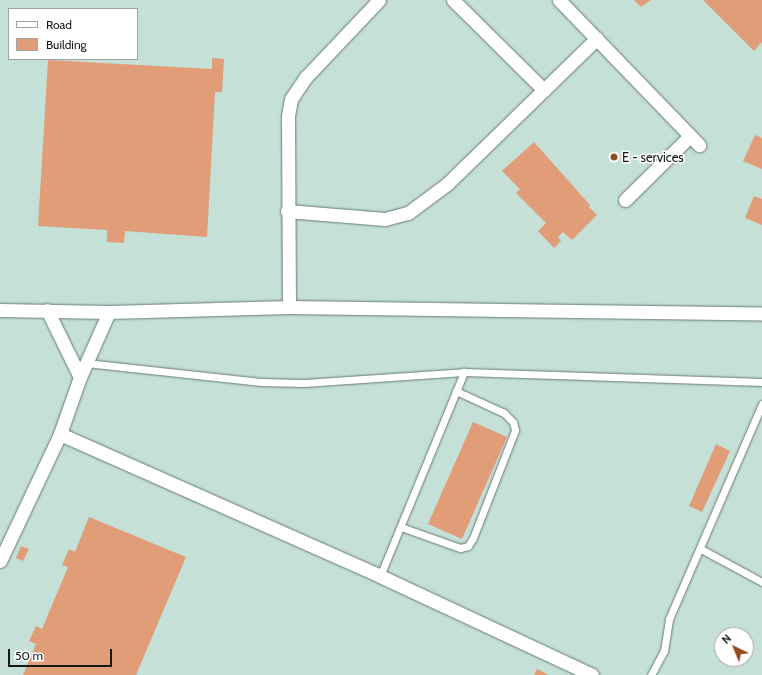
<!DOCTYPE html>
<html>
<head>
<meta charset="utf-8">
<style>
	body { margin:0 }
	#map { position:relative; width:762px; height:675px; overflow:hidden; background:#d6e8e2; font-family:Cabin,sans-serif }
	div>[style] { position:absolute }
	.built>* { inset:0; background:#c5e0d7 }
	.building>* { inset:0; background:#e09d78 }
	.roads { filter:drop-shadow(0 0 1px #697a74) drop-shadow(0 0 1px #697a74) }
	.service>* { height:7px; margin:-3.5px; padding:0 3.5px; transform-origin:3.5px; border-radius:3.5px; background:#fff }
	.minor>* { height:13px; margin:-6.5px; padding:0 6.5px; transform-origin:6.5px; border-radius:6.5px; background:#fff }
	.dots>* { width:11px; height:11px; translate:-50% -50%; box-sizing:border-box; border:2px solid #fff; border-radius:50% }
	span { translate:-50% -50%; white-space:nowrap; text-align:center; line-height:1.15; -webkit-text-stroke:3px #fff; paint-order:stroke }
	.poi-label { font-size:13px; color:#131a18 }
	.left { translate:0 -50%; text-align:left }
	.legend { position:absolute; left:8px; top:8px; width:130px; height:52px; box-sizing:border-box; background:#fff; border:1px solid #a1a3a3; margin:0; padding:5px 7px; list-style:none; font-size:12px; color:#131a18 }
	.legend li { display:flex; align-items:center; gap:8px; height:20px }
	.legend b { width:20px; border:1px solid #a1a3a3 }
	.north { position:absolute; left:714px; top:627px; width:40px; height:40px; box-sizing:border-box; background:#fff; border:1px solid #a1a3a3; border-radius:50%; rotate:317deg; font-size:11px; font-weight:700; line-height:16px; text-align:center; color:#131a18 }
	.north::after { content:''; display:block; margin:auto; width:14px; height:18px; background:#904c21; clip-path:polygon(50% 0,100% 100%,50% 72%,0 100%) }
	.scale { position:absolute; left:8px; top:649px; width:104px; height:18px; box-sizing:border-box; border:2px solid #131a18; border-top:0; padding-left:5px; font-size:12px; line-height:14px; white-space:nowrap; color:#131a18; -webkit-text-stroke:3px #fff; paint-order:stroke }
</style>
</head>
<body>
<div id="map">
	<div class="built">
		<i style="clip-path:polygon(evenodd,0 0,762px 0,762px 675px,0 675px,0 0,9px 9px,137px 9px,137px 59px,9px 59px,9px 9px,0 0,722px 635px,746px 635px,746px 659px,722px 659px,722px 635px)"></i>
	</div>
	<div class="building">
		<i style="clip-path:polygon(634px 0,651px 0,641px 7px)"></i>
		<i style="clip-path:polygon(703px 0,762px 0,762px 42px,754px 51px)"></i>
		<i style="clip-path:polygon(212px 58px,224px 59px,222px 92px,215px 92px,207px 237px,125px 231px,124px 243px,107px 242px,107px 230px,38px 226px,48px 60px,212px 69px)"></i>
		<i style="clip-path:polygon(755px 135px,762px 138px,762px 169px,743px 161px)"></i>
		<i style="clip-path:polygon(534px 142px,590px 205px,589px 207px,597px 215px,572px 240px,563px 232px,558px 237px,561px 241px,554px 248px,538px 231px,546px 223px,516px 193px,520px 189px,502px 171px)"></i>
		<i style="clip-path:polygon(754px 196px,762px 199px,762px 225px,745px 218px)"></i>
		<i style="clip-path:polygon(473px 422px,507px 437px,462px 539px,428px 524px)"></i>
		<i style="clip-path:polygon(716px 444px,730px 451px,702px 512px,689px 506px)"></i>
		<i style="clip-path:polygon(89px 517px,186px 557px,136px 675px,23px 675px,36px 644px,29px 641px,36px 626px,42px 629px,68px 567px,62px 565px,69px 549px,75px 552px)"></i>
		<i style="clip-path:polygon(21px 546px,29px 549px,23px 561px,16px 558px)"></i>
		<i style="clip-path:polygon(537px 669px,549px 675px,534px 675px)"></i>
	</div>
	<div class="roads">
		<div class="service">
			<i style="left:86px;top:363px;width:176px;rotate:6.2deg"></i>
			<i style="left:261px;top:382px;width:43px;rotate:1.3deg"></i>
			<i style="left:304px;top:383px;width:160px;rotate:-3.9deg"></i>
			<i style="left:464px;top:372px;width:298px;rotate:1.9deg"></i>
			<i style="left:401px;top:527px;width:63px;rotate:19.6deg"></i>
			<i style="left:460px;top:548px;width:8px;rotate:-14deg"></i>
			<i style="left:468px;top:546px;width:9px;rotate:-58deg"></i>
			<i style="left:473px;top:538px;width:116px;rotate:-68.7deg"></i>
			<i style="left:515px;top:430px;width:8px;rotate:-104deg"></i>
			<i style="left:513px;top:422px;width:13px;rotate:-135deg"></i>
			<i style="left:504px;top:413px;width:53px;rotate:-155.4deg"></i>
			<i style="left:701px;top:549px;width:69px;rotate:28.4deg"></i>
			<i style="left:380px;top:576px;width:221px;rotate:-67.6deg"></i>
			<i style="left:651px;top:675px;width:27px;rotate:-62deg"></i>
			<i style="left:664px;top:651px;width:32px;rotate:-81deg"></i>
			<i style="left:669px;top:619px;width:234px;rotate:-66.6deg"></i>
		</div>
		<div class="minor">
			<i style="left:453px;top:0;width:128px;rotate:44.7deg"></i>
			<i style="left:559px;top:0;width:202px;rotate:46deg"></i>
			<i style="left:625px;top:200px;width:91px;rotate:-44.6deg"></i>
			<i style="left:287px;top:211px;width:98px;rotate:4.7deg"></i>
			<i style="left:385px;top:219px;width:24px;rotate:-15deg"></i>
			<i style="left:408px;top:213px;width:49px;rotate:-36.6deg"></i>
			<i style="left:447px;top:184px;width:209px;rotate:-44.2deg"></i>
			<i style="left:289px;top:307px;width:191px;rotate:-90.3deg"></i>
			<i style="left:288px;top:116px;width:17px;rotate:-80deg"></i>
			<i style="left:291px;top:99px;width:27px;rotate:-56deg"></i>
			<i style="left:306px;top:77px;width:106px;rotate:-46.5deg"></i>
			<i style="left:0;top:310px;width:109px;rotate:1.1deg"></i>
			<i style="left:109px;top:312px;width:180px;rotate:-1.6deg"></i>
			<i style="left:289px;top:307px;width:473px;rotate:0.8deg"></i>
			<i style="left:47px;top:310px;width:75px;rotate:63.8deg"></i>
			<i style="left:60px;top:434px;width:350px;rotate:23.9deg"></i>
			<i style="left:380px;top:576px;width:234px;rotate:25deg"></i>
			<i style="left:0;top:561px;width:140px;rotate:-64.7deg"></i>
			<i style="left:60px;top:434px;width:60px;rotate:-70.7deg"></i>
			<i style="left:80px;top:377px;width:71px;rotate:-66deg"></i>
		</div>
	</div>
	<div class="dots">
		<i style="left:614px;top:157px;background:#904c21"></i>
	</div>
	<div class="poi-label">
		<span class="left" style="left:622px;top:157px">E - services</span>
	</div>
	<ul class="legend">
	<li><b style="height:5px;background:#fff"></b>Road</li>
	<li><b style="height:11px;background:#e09d78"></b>Building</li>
	</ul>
	<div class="north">N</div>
	<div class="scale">50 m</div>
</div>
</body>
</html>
